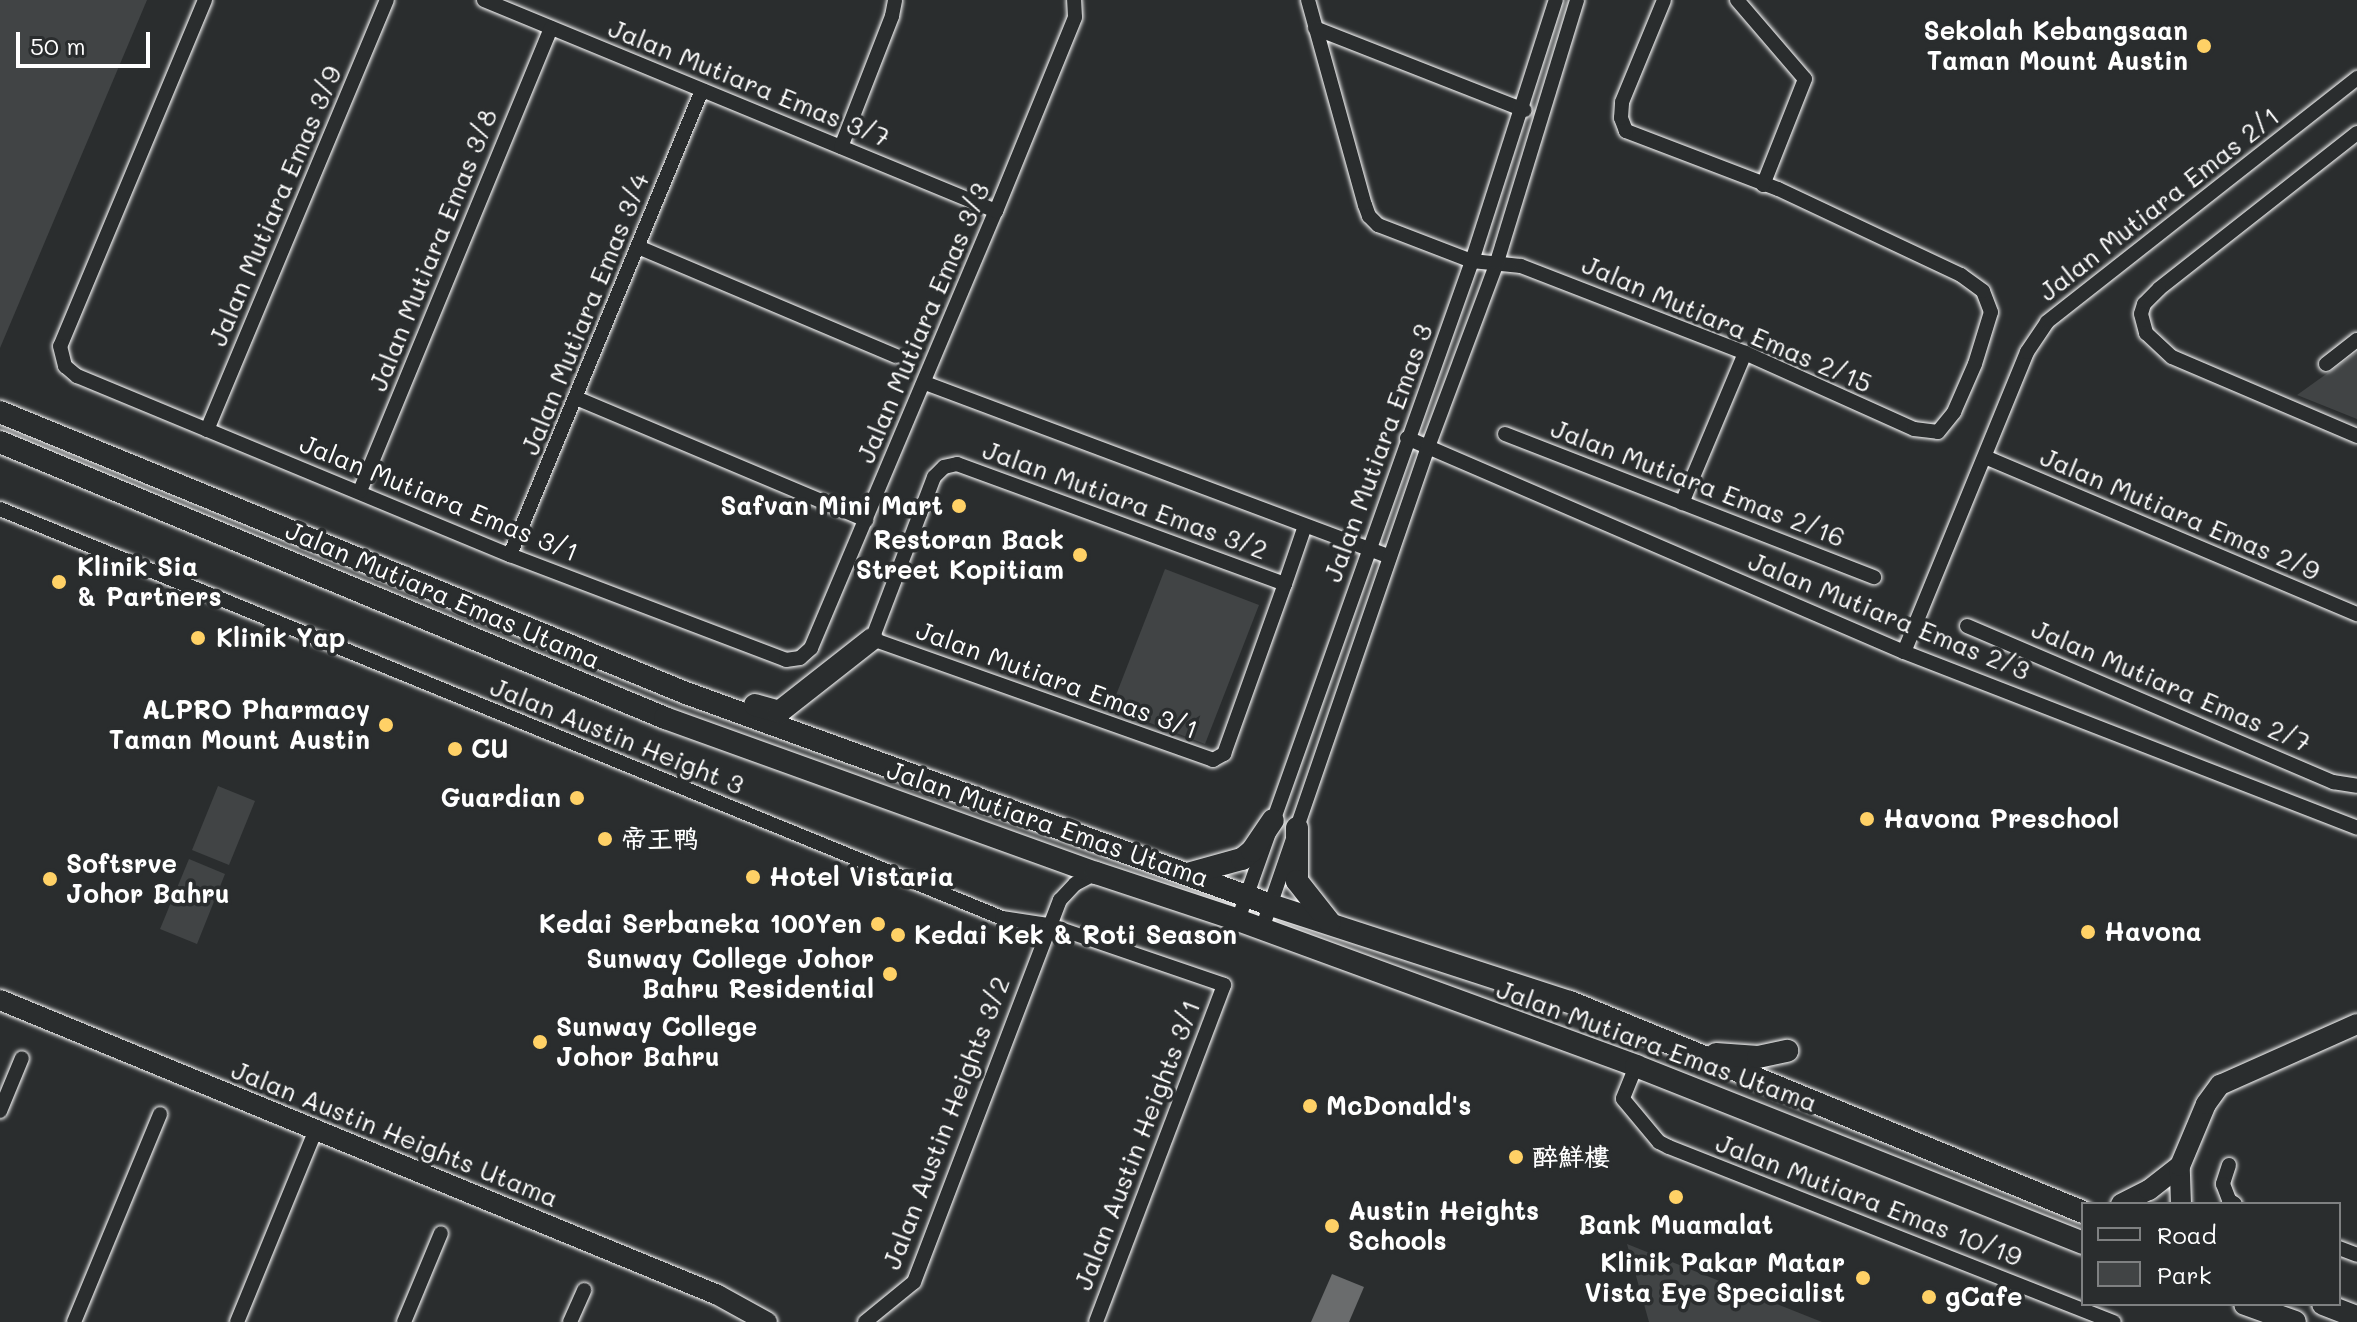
<!DOCTYPE html>
<html>
<head>
<meta charset="utf-8">
<style>
	body { margin:0 }
	#map { position:relative; width:2357px; height:1322px; overflow:hidden; background:#2a2d2e; font-family:Mali,"LXGW WenKai TC",sans-serif }
	div>[style] { position:absolute }
	.green>* { inset:0; background:#414445 }
	.water>* { inset:0; background:#6a6c6d }
	.roads { filter:drop-shadow(0 0 2px #fff) drop-shadow(0 0 2px #fff) }
	.street>* { height:14px; margin:-7px; padding:0 7px; transform-origin:7px; border-radius:7px; background:#2a2d2e }
	.secondary>* { height:20px; margin:-10px; padding:0 10px; transform-origin:10px; border-radius:10px; background:#2a2d2e }
	.primary>* { height:22px; margin:-11px; padding:0 11px; transform-origin:11px; border-radius:11px; background:#2a2d2e }
	.dots>* { width:22px; height:22px; translate:-50% -50%; box-sizing:border-box; border:4px solid #2a2d2e; border-radius:50% }
	span { translate:-50% -50%; white-space:nowrap; text-align:center; line-height:1.15; -webkit-text-stroke:7px #2a2d2e; paint-order:stroke }
	.poi-label { font-size:26px; color:#fff; font-weight:700 }
	.right { translate:-100% -50%; text-align:right }
	.left { translate:0 -50%; text-align:left }
	.street-label { font-size:26px; color:#fff }
	.legend { position:absolute; left:2081px; top:1202px; width:260px; height:104px; box-sizing:border-box; background:#2a2d2e; border:2px solid #7f8182; margin:0; padding:10px 14px; list-style:none; font-size:24px; color:#fff }
	.legend li { display:flex; align-items:center; gap:16px; height:40px }
	.legend b { width:40px; border:2px solid #7f8182 }
	.scale { position:absolute; left:16px; top:32px; width:134px; height:36px; box-sizing:border-box; border:4px solid #fff; border-top:0; padding-left:10px; font-size:24px; line-height:28px; white-space:nowrap; color:#fff; -webkit-text-stroke:6px #2a2d2e; paint-order:stroke }
</style>
</head>
<body>
<div id="map">
	<div class="green">
		<i style="clip-path:polygon(0 0,147px 0,0 348px)"></i>
		<i style="clip-path:polygon(2357px 352px,2357px 419px,2297px 395px)"></i>
		<i style="clip-path:polygon(1165px 569px,1259px 605px,1205px 744px,1111px 708px)"></i>
		<i style="clip-path:polygon(218px 786px,255px 801px,229px 865px,192px 850px)"></i>
		<i style="clip-path:polygon(189px 859px,225px 874px,197px 944px,160px 929px)"></i>
		<i style="clip-path:polygon(1627px 1244px,1822px 1322px,1649px 1322px)"></i>
	</div>
	<div class="water">
		<i style="clip-path:polygon(1332px 1274px,1364px 1287px,1349px 1322px,1311px 1322px)"></i>
	</div>
	<div class="roads">
		<div class="street">
			<i style="left:205px;top:0;width:375px;rotate:112.7deg"></i>
			<i style="left:60px;top:346px;width:21px;rotate:76deg"></i>
			<i style="left:65px;top:366px;width:16px;rotate:40deg"></i>
			<i style="left:77px;top:376px;width:469px;rotate:22.5deg"></i>
			<i style="left:510px;top:555px;width:295px;rotate:20.8deg"></i>
			<i style="left:786px;top:660px;width:14px;rotate:-8deg"></i>
			<i style="left:800px;top:658px;width:15px;rotate:-42deg"></i>
			<i style="left:811px;top:648px;width:475px;rotate:-67.1deg"></i>
			<i style="left:996px;top:211px;width:209px;rotate:-67.8deg"></i>
			<i style="left:1075px;top:17px;width:17px;rotate:-93deg"></i>
			<i style="left:484px;top:0;width:554px;rotate:22.4deg"></i>
			<i style="left:1308px;top:0;width:213px;rotate:74.5deg"></i>
			<i style="left:1365px;top:205px;width:12px;rotate:70deg"></i>
			<i style="left:1369px;top:216px;width:13px;rotate:45deg"></i>
			<i style="left:1378px;top:225px;width:101px;rotate:21deg"></i>
			<i style="left:1472px;top:261px;width:49px;rotate:5.8deg"></i>
			<i style="left:1521px;top:266px;width:240px;rotate:21.2deg"></i>
			<i style="left:1745px;top:353px;width:185px;rotate:24.2deg"></i>
			<i style="left:1914px;top:429px;width:24px;rotate:7deg"></i>
			<i style="left:1938px;top:432px;width:26px;rotate:-51deg"></i>
			<i style="left:1954px;top:412px;width:52px;rotate:-66.4deg"></i>
			<i style="left:1975px;top:364px;width:54px;rotate:-72.9deg"></i>
			<i style="left:1991px;top:312px;width:22px;rotate:-111deg"></i>
			<i style="left:1983px;top:291px;width:27px;rotate:-144deg"></i>
			<i style="left:1961px;top:275px;width:202px;rotate:-154.8deg"></i>
			<i style="left:1778px;top:189px;width:163px;rotate:-159.1deg"></i>
			<i style="left:1626px;top:131px;width:14px;rotate:-111deg"></i>
			<i style="left:1621px;top:118px;width:16px;rotate:-86deg"></i>
			<i style="left:1622px;top:102px;width:110px;rotate:-67.6deg"></i>
			<i style="left:1737px;top:0;width:104px;rotate:49.3deg"></i>
			<i style="left:1805px;top:79px;width:114px;rotate:111.6deg"></i>
			<i style="left:1315px;top:28px;width:225px;rotate:21.4deg"></i>
			<i style="left:2357px;top:133px;width:252px;rotate:141.8deg"></i>
			<i style="left:2159px;top:289px;width:21px;rotate:135deg"></i>
			<i style="left:2144px;top:304px;width:10px;rotate:107deg"></i>
			<i style="left:2141px;top:314px;width:20px;rotate:75deg"></i>
			<i style="left:2146px;top:333px;width:35px;rotate:43deg"></i>
			<i style="left:2172px;top:357px;width:201px;rotate:23.1deg"></i>
			<i style="left:841px;top:147px;width:141px;rotate:-68.7deg"></i>
			<i style="left:892px;top:16px;width:16px;rotate:-79deg"></i>
			<i style="left:638px;top:247px;width:280px;rotate:22.9deg"></i>
			<i style="left:2326px;top:364px;width:39px;rotate:-38deg"></i>
			<i style="left:925px;top:383px;width:496px;rotate:20.5deg"></i>
			<i style="left:576px;top:398px;width:315px;rotate:22.8deg"></i>
			<i style="left:207px;top:430px;width:466px;rotate:-67.3deg"></i>
			<i style="left:1505px;top:434px;width:396px;rotate:21.2deg"></i>
			<i style="left:1407px;top:438px;width:541px;rotate:23.3deg"></i>
			<i style="left:1904px;top:652px;width:486px;rotate:21.2deg"></i>
			<i style="left:1985px;top:457px;width:404px;rotate:22.9deg"></i>
			<i style="left:360px;top:491px;width:501px;rotate:-67.58deg"></i>
			<i style="left:1682px;top:503px;width:163px;rotate:-67.2deg"></i>
			<i style="left:0;top:509px;width:1082px;rotate:22.2deg"></i>
			<i style="left:1002px;top:918px;width:48px;rotate:8.5deg"></i>
			<i style="left:1049px;top:925px;width:185px;rotate:18.9deg"></i>
			<i style="left:1224px;top:985px;width:360px;rotate:110.8deg"></i>
			<i style="left:510px;top:555px;width:503px;rotate:-67.56deg"></i>
			<i style="left:1285px;top:584px;width:349px;rotate:-159.9deg"></i>
			<i style="left:957px;top:464px;width:13px;rotate:167deg"></i>
			<i style="left:944px;top:467px;width:14px;rotate:135deg"></i>
			<i style="left:934px;top:477px;width:173px;rotate:110.9deg"></i>
			<i style="left:872px;top:639px;width:362px;rotate:19.5deg"></i>
			<i style="left:1213px;top:760px;width:13px;rotate:-29deg"></i>
			<i style="left:1224px;top:754px;width:181px;rotate:-70.3deg"></i>
			<i style="left:1285px;top:584px;width:61px;rotate:-71deg"></i>
			<i style="left:1967px;top:626px;width:398px;rotate:23.1deg"></i>
			<i style="left:2333px;top:782px;width:24px;rotate:9deg"></i>
			<i style="left:1904px;top:652px;width:324px;rotate:-67.7deg"></i>
			<i style="left:2027px;top:352px;width:36px;rotate:-56deg"></i>
			<i style="left:2047px;top:322px;width:395px;rotate:-38.2deg"></i>
			<i style="left:1238px;top:920px;width:699px;rotate:-70.45deg"></i>
			<i style="left:1472px;top:261px;width:274px;rotate:-72.2deg"></i>
			<i style="left:1262px;top:929px;width:510px;rotate:-71deg"></i>
			<i style="left:1428px;top:447px;width:197px;rotate:-69.5deg"></i>
			<i style="left:1497px;top:262px;width:274px;rotate:-73deg"></i>
			<i style="left:1636px;top:1066px;width:35px;rotate:112deg"></i>
			<i style="left:1623px;top:1099px;width:56px;rotate:50.1deg"></i>
			<i style="left:1659px;top:1142px;width:11px;rotate:27deg"></i>
			<i style="left:1669px;top:1147px;width:478px;rotate:21.5deg"></i>
			<i style="left:0;top:1111px;width:57px;rotate:-67.5deg"></i>
			<i style="left:2229px;top:1165px;width:20px;rotate:108deg"></i>
			<i style="left:2223px;top:1184px;width:17px;rotate:69deg"></i>
			<i style="left:2229px;top:1200px;width:7px;rotate:34deg"></i>
			<i style="left:2339px;top:1248px;width:19px;rotate:21deg"></i>
			<i style="left:74px;top:1322px;width:225px;rotate:-67.5deg"></i>
			<i style="left:237px;top:1322px;width:209px;rotate:-67.7deg"></i>
			<i style="left:404px;top:1322px;width:96px;rotate:-67.4deg"></i>
			<i style="left:570px;top:1322px;width:35px;rotate:-66deg"></i>
			<i style="left:865px;top:1322px;width:63px;rotate:-39.2deg"></i>
			<i style="left:914px;top:1282px;width:409px;rotate:-69.1deg"></i>
			<i style="left:1060px;top:900px;width:22px;rotate:-47deg"></i>
			<i style="left:1075px;top:884px;width:24px;rotate:-28deg"></i>
		</div>
		<div class="secondary">
			<i style="left:0;top:1000px;width:776px;rotate:22.34deg"></i>
			<i style="left:718px;top:1295px;width:56px;rotate:28.9deg"></i>
			<i style="left:2121px;top:1204px;width:31px;rotate:-27deg"></i>
			<i style="left:2149px;top:1190px;width:39px;rotate:-38deg"></i>
			<i style="left:2181px;top:1204px;width:38px;rotate:-92deg"></i>
			<i style="left:2180px;top:1166px;width:67px;rotate:-67.2deg"></i>
			<i style="left:2206px;top:1104px;width:24px;rotate:-54deg"></i>
			<i style="left:2220px;top:1085px;width:150px;rotate:-24deg"></i>
		</div>
		<div class="primary">
			<i style="left:0;top:412px;width:741px;rotate:22.28deg"></i>
			<i style="left:686px;top:693px;width:622px;rotate:19.92deg"></i>
			<i style="left:1271px;top:905px;width:314px;rotate:18deg"></i>
			<i style="left:1570px;top:1002px;width:554px;rotate:22.26deg"></i>
			<i style="left:0;top:442px;width:720px;rotate:22.54deg"></i>
			<i style="left:665px;top:718px;width:458px;rotate:19.8deg"></i>
			<i style="left:1096px;top:873px;width:150px;rotate:18.3deg"></i>
			<i style="left:1238px;top:920px;width:424px;rotate:20.1deg"></i>
			<i style="left:1636px;top:1066px;width:481px;rotate:21.6deg"></i>
			<i style="left:755px;top:705px;width:25px;rotate:16deg"></i>
			<i style="left:779px;top:712px;width:118px;rotate:-38.1deg"></i>
			<i style="left:1297px;top:828px;width:53px;rotate:90deg"></i>
			<i style="left:1297px;top:881px;width:53px;rotate:51.8deg"></i>
			<i style="left:1187px;top:874px;width:57px;rotate:-15.3deg"></i>
			<i style="left:1242px;top:859px;width:13px;rotate:-39deg"></i>
			<i style="left:1252px;top:851px;width:37px;rotate:-56deg"></i>
			<i style="left:1716px;top:1054px;width:42px;rotate:4.1deg"></i>
			<i style="left:1758px;top:1057px;width:30px;rotate:-12deg"></i>
			<i style="left:2245px;top:1304px;width:53px;rotate:19.8deg"></i>
			<i style="left:2323px;top:1304px;width:36px;rotate:21deg"></i>
		</div>
	</div>
	<div class="dots">
		<i style="left:2204px;top:46px;background:#ffd166"></i>
		<i style="left:959px;top:506px;background:#ffd166"></i>
		<i style="left:1080px;top:555px;background:#ffd166"></i>
		<i style="left:59px;top:582px;background:#ffd166"></i>
		<i style="left:198px;top:638px;background:#ffd166"></i>
		<i style="left:386px;top:725px;background:#ffd166"></i>
		<i style="left:455px;top:749px;background:#ffd166"></i>
		<i style="left:577px;top:798px;background:#ffd166"></i>
		<i style="left:1867px;top:819px;background:#ffd166"></i>
		<i style="left:605px;top:839px;background:#ffd166"></i>
		<i style="left:753px;top:877px;background:#ffd166"></i>
		<i style="left:50px;top:879px;background:#ffd166"></i>
		<i style="left:878px;top:924px;background:#ffd166"></i>
		<i style="left:2088px;top:932px;background:#ffd166"></i>
		<i style="left:898px;top:935px;background:#ffd166"></i>
		<i style="left:890px;top:974px;background:#ffd166"></i>
		<i style="left:540px;top:1042px;background:#ffd166"></i>
		<i style="left:1310px;top:1106px;background:#ffd166"></i>
		<i style="left:1516px;top:1157px;background:#ffd166"></i>
		<i style="left:1676px;top:1197px;background:#ffd166"></i>
		<i style="left:1332px;top:1226px;background:#ffd166"></i>
		<i style="left:1863px;top:1278px;background:#ffd166"></i>
		<i style="left:1929px;top:1297px;background:#ffd166"></i>
	</div>
	<div class="poi-label">
		<span class="right" style="left:2188px;top:46px">Sekolah Kebangsaan<br>Taman Mount Austin</span>
		<span class="right" style="left:943px;top:506px">Safvan Mini Mart</span>
		<span class="right" style="left:1064px;top:555px">Restoran Back<br>Street Kopitiam</span>
		<span class="left" style="left:77px;top:582px">Klinik Sia<br>&amp; Partners</span>
		<span class="left" style="left:216px;top:638px">Klinik Yap</span>
		<span class="right" style="left:370px;top:725px">ALPRO Pharmacy<br>Taman Mount Austin</span>
		<span class="left" style="left:471px;top:749px">CU</span>
		<span class="right" style="left:561px;top:798px">Guardian</span>
		<span class="left" style="left:1883px;top:819px">Havona Preschool</span>
		<span class="left" style="left:621px;top:839px">帝王鸭</span>
		<span class="left" style="left:66px;top:879px">Softsrve<br>Johor Bahru</span>
		<span class="left" style="left:769px;top:877px">Hotel Vistaria</span>
		<span class="right" style="left:862px;top:924px">Kedai Serbaneka 100Yen</span>
		<span class="left" style="left:2104px;top:932px">Havona</span>
		<span class="left" style="left:914px;top:935px">Kedai Kek &amp; Roti Season</span>
		<span class="right" style="left:874px;top:974px">Sunway College Johor<br>Bahru Residential</span>
		<span class="left" style="left:556px;top:1042px">Sunway College<br>Johor Bahru</span>
		<span class="left" style="left:1326px;top:1106px">McDonald's</span>
		<span class="left" style="left:1532px;top:1157px">醉鮮樓</span>
		<span class="left" style="left:1348px;top:1226px">Austin Heights<br>Schools</span>
		<span style="left:1676px;top:1225px">Bank Muamalat</span>
		<span class="right" style="left:1845px;top:1278px">Klinik Pakar Matar<br>Vista Eye Specialist</span>
		<span class="left" style="left:1945px;top:1297px">gCafe</span>
	</div>
	<div class="street-label">
		<span style="left:749px;top:83px;rotate:22deg">Jalan Mutiara Emas 3/7</span>
		<span style="left:2159px;top:204px;rotate:-38deg">Jalan Mutiara Emas 2/1</span>
		<span style="left:275px;top:206px;rotate:-67deg">Jalan Mutiara Emas 3/9</span>
		<span style="left:433px;top:250px;rotate:-68deg">Jalan Mutiara Emas 3/8</span>
		<span style="left:585px;top:314px;rotate:-68deg">Jalan Mutiara Emas 3/4</span>
		<span style="left:923px;top:323px;rotate:-67deg">Jalan Mutiara Emas 3/3</span>
		<span style="left:1727px;top:324px;rotate:23deg">Jalan Mutiara Emas 2/15</span>
		<span style="left:1378px;top:453px;rotate:-70deg">Jalan Mutiara Emas 3</span>
		<span style="left:1698px;top:483px;rotate:21deg">Jalan Mutiara Emas 2/16</span>
		<span style="left:439px;top:498px;rotate:22deg">Jalan Mutiara Emas 3/1</span>
		<span style="left:1125px;top:500px;rotate:20deg">Jalan Mutiara Emas 3/2</span>
		<span style="left:2180px;top:514px;rotate:23deg">Jalan Mutiara Emas 2/9</span>
		<span style="left:443px;top:595px;rotate:23deg">Jalan Mutiara Emas Utama</span>
		<span style="left:1889px;top:616px;rotate:22deg">Jalan Mutiara Emas 2/3</span>
		<span style="left:1057px;top:680px;rotate:20deg">Jalan Mutiara Emas 3/1</span>
		<span style="left:2171px;top:686px;rotate:23deg">Jalan Mutiara Emas 2/7</span>
		<span style="left:617px;top:736px;rotate:22deg">Jalan Austin Height 3</span>
		<span style="left:1048px;top:824px;rotate:19deg">Jalan Mutiara Emas Utama</span>
		<span style="left:1657px;top:1046px;rotate:20deg">Jalan Mutiara Emas Utama</span>
		<span style="left:946px;top:1123px;rotate:-69deg">Jalan Austin Heights 3/2</span>
		<span style="left:395px;top:1134px;rotate:22deg">Jalan Austin Heights Utama</span>
		<span style="left:1137px;top:1145px;rotate:-69deg">Jalan Austin Heights 3/1</span>
		<span style="left:1869px;top:1200px;rotate:21deg">Jalan Mutiara Emas 10/19</span>
	</div>
	<ul class="legend">
	<li><b style="height:10px;background:#2a2d2e"></b>Road</li>
	<li><b style="height:22px;background:#414445"></b>Park</li>
	</ul>
	<div class="scale">50 m</div>
</div>
</body>
</html>
